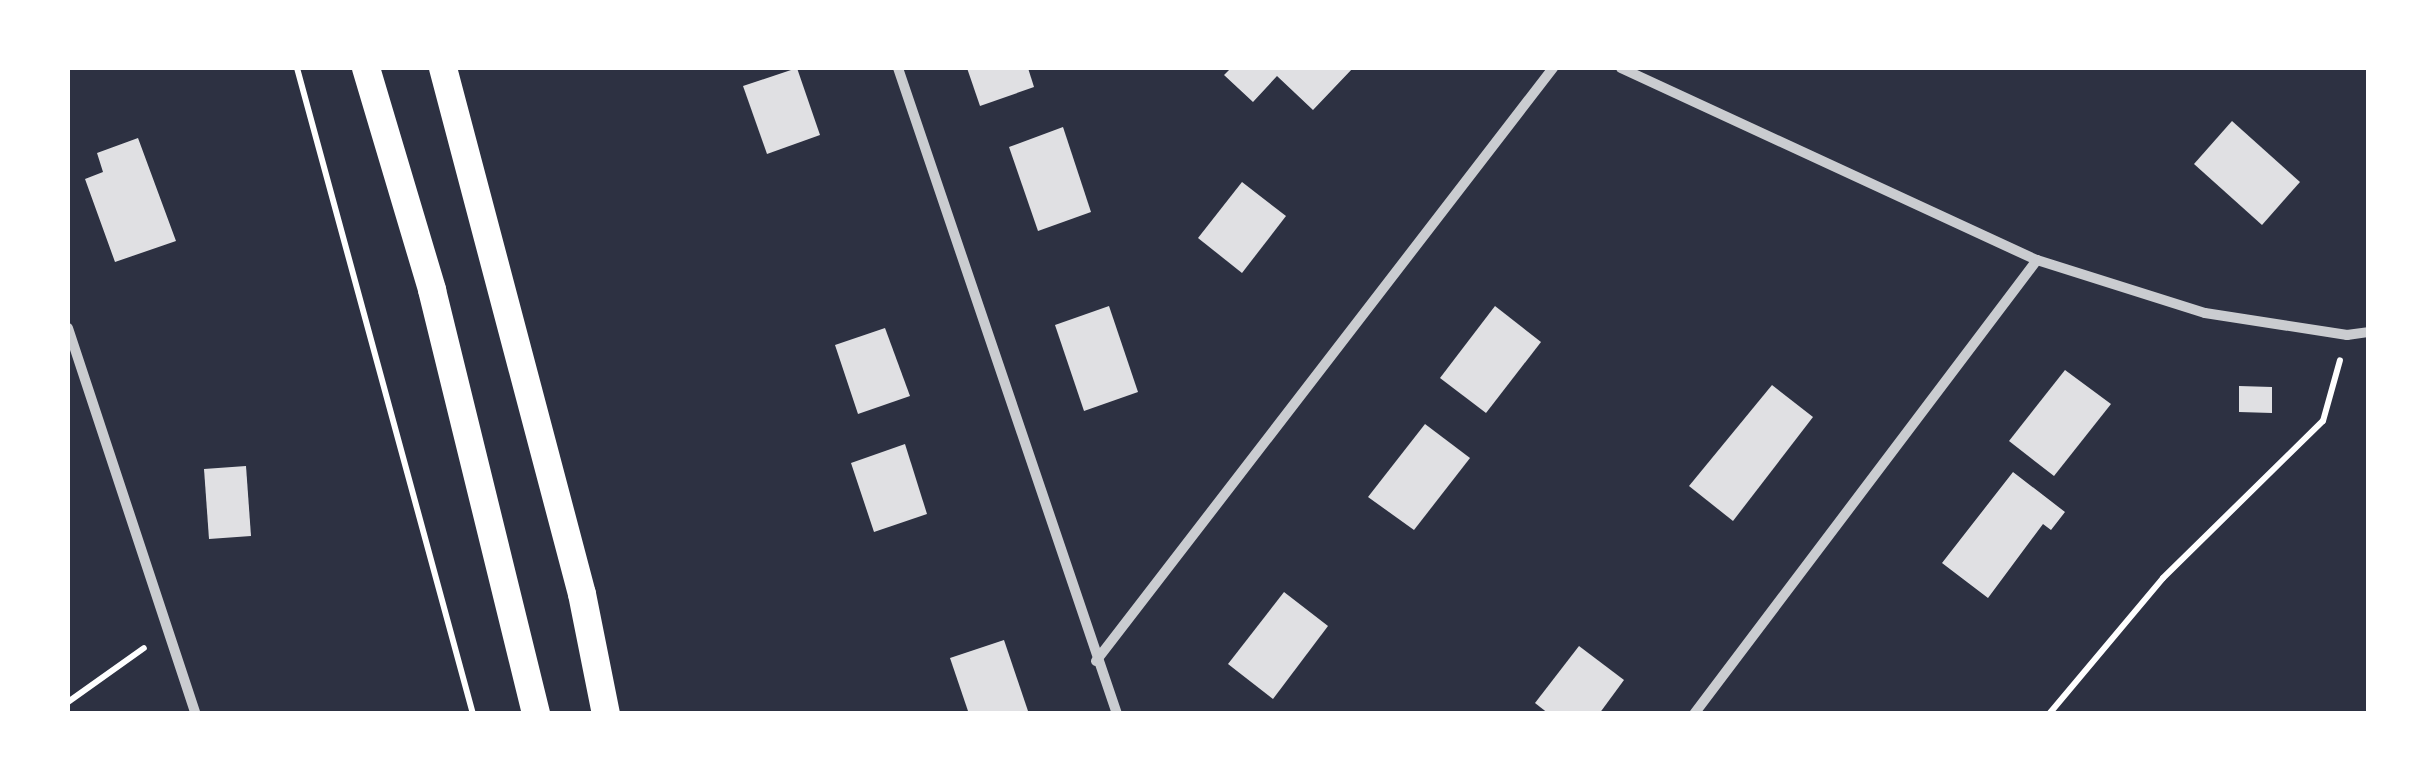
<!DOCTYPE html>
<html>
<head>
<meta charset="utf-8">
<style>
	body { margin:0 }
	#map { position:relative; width:2436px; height:781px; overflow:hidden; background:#2d3142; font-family:"Sofia Sans Condensed",sans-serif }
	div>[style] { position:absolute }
	.building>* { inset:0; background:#e0e0e3 }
	.path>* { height:6px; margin:-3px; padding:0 3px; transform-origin:3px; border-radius:3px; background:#fff }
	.minor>* { height:10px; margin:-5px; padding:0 5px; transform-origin:5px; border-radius:5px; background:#caccd0 }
	.trunk>* { height:28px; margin:-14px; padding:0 14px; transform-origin:14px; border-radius:14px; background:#fff }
	span { translate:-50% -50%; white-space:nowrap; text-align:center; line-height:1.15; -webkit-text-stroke:8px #fff; paint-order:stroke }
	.frame { position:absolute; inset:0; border:70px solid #fff; pointer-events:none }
</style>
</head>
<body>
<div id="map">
	<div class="building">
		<i style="clip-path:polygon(797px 68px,820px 135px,767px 154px,743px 86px)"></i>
		<i style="clip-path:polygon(967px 68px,1028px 68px,1034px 87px,980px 106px)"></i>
		<i style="clip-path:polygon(1231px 68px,1353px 68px,1313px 110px,1277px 76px,1253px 102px,1224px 75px)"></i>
		<i style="clip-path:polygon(2232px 121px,2300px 182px,2262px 225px,2194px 164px)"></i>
		<i style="clip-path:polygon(1063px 127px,1091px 212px,1038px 231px,1009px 147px)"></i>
		<i style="clip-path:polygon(138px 138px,176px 241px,115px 262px,85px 179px,103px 172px,97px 153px)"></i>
		<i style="clip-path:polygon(1242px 182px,1286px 216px,1242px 273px,1198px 238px)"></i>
		<i style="clip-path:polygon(1109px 306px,1138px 392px,1084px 411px,1055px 325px)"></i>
		<i style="clip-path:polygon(1495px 306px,1541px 342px,1486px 413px,1440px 378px)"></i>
		<i style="clip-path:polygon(885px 328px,910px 396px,858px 414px,835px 345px)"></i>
		<i style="clip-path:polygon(2065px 370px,2111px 404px,2054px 476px,2009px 441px)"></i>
		<i style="clip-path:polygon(1772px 385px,1813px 417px,1733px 521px,1689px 486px)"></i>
		<i style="clip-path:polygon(2239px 386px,2272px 387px,2272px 413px,2239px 412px)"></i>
		<i style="clip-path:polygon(1425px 424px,1470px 458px,1414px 530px,1368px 497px)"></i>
		<i style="clip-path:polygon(905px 444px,927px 514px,874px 532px,851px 463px)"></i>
		<i style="clip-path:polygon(246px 466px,251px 536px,209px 539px,204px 469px)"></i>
		<i style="clip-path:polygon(2013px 472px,2065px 512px,2051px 530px,2043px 524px,1988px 598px,1942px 563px)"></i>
		<i style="clip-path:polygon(1284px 592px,1328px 626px,1273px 699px,1228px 664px)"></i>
		<i style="clip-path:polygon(1004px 640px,1029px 714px,969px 714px,950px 658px)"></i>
		<i style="clip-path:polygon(1579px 646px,1624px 680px,1599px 714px,1549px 714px,1535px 703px)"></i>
	</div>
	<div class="path">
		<i style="left:297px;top:68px;width:670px;rotate:74.76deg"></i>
		<i style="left:68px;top:702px;width:93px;rotate:-35.4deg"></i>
		<i style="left:2049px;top:714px;width:177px;rotate:-50deg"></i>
		<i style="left:2163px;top:578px;width:224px;rotate:-44.5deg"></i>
		<i style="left:2323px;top:421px;width:63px;rotate:-74.4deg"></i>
	</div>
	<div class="minor">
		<i style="left:898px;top:68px;width:682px;rotate:71.27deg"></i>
		<i style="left:1621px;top:68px;width:458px;rotate:24.8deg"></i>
		<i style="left:2037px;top:260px;width:176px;rotate:17.5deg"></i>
		<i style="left:2205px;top:313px;width:144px;rotate:8.8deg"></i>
		<i style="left:2347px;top:335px;width:21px;rotate:-8deg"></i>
		<i style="left:68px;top:328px;width:407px;rotate:71.7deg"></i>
		<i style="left:1096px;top:661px;width:749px;rotate:-52.38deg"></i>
		<i style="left:1694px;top:714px;width:569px;rotate:-52.93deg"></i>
	</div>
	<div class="trunk">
		<i style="left:366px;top:68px;width:232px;rotate:73.4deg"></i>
		<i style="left:432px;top:290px;width:437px;rotate:76.2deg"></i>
		<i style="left:443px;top:68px;width:544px;rotate:75.2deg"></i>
		<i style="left:582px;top:594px;width:122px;rotate:78.7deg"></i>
	</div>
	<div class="frame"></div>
</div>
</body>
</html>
